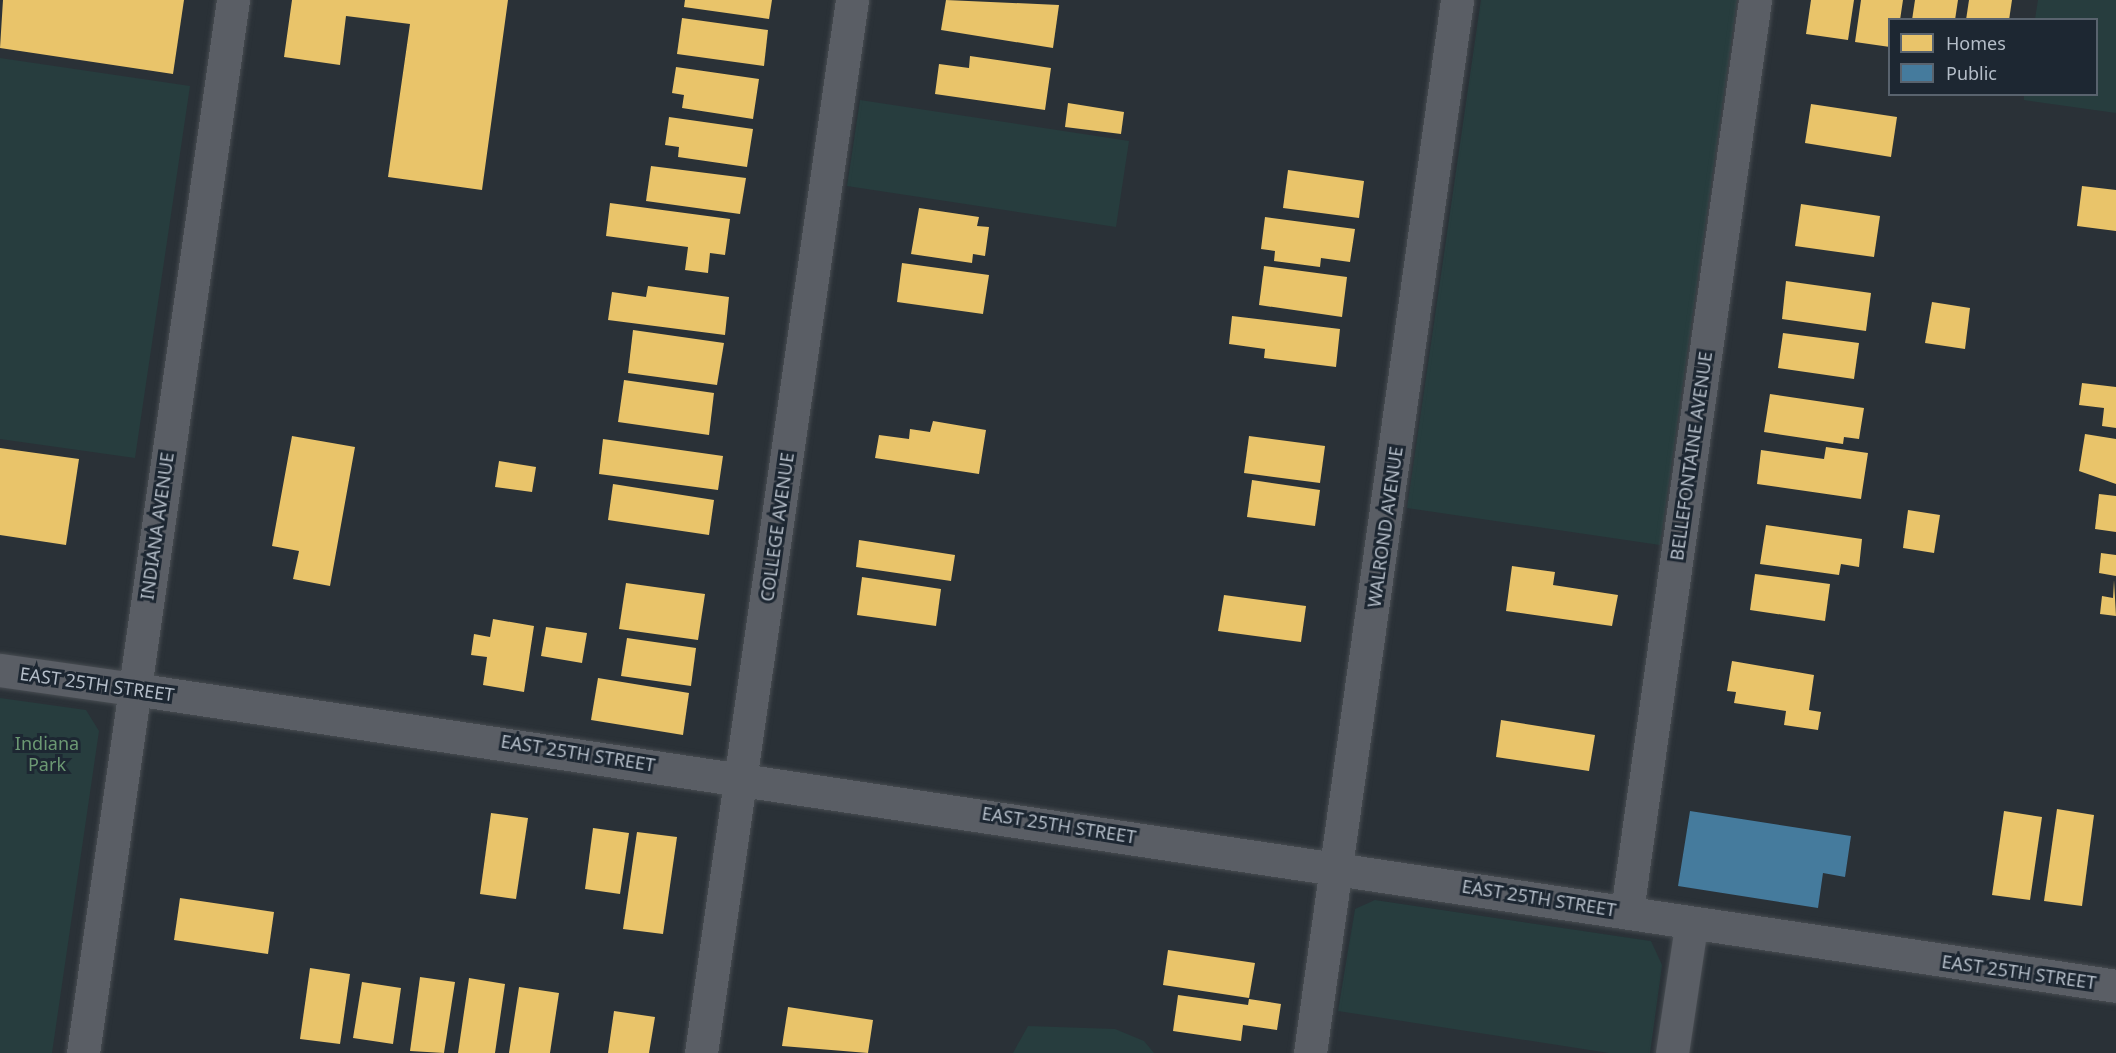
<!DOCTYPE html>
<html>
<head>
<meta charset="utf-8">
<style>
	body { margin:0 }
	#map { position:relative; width:2116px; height:1053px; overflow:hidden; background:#2a3137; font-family:"Noto Sans",sans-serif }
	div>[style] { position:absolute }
	.green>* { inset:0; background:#273d3e }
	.homes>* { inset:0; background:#e9c46a }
	.public>* { inset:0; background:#457b9d }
	.roads { filter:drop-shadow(0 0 2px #484d52) drop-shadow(0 0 2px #484d52) }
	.minor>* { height:33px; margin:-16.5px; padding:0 16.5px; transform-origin:16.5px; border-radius:16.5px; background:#5a5e65 }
	.tertiary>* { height:33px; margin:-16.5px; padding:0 16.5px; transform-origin:16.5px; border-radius:16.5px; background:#5a5e65 }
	span { translate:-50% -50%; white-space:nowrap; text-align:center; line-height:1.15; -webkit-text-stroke:6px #1d2732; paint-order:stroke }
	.street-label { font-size:18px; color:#b4bdc8 }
	.park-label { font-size:18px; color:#6c9973 }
	.legend { position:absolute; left:1888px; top:18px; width:210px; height:78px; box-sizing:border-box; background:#1d2732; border:2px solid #59636e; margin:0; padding:8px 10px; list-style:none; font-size:18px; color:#b4bdc8 }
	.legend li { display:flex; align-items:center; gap:12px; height:30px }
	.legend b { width:30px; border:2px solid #59636e }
</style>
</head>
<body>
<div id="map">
	<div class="green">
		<i style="clip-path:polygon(1481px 0,1737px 0,1660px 545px,1407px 508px)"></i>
		<i style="clip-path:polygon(2038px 0,2116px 0,2116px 113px,2024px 100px,2024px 95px,2096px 94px,2096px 20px,2035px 19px)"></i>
		<i style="clip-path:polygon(0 58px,190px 86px,135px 458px,0 439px)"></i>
		<i style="clip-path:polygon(860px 100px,1129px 141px,1116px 227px,847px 186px)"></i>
		<i style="clip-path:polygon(0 698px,86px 710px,99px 731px,52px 1053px,0 1053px)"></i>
		<i style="clip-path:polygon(1375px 900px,1651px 941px,1662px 965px,1650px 1053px,1609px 1053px,1338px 1011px,1355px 909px)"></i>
		<i style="clip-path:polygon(1028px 1026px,1115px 1029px,1144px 1041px,1154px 1053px,1013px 1053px)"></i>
	</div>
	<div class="homes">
		<i style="clip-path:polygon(3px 0,184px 0,173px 74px,0 48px)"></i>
		<i style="clip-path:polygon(292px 0,508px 0,482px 190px,388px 177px,410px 24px,346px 16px,340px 65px,284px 57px)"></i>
		<i style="clip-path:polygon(685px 0,772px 0,769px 19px,684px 7px)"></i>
		<i style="clip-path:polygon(946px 0,1059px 5px,1053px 48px,941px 30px)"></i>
		<i style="clip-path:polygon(1811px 0,1854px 0,1848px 40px,1806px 34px)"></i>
		<i style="clip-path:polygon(1861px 0,1903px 0,1900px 20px,1890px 20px,1890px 47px,1855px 42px)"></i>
		<i style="clip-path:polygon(1915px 0,1958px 0,1955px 20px,1912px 20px)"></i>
		<i style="clip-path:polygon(1969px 0,2012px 0,2009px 20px,1966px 20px)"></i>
		<i style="clip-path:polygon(682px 18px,768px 30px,764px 66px,677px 54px)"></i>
		<i style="clip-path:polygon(970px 56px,1051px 68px,1045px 110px,935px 94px,939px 64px,969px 68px)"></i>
		<i style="clip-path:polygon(676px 67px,759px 79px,753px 119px,682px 108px,684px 95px,672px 93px)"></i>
		<i style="clip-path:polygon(1068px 103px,1124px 112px,1121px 134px,1065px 127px)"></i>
		<i style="clip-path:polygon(1811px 104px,1897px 117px,1891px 157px,1805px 143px)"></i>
		<i style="clip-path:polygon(669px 117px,753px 129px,747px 167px,678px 157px,679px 147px,665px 145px)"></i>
		<i style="clip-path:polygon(651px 166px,746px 178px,740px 214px,646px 201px)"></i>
		<i style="clip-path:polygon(1288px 170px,1364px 181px,1359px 218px,1283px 208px)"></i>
		<i style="clip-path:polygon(2082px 186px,2116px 190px,2116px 231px,2077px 226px)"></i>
		<i style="clip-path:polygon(610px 203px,730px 219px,725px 255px,710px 253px,708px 273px,685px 270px,688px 247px,606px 236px)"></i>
		<i style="clip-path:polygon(1801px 204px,1880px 216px,1874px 257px,1795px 246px)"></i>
		<i style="clip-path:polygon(919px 208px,979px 217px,977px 226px,989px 227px,985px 256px,973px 254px,972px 263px,911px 254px)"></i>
		<i style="clip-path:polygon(1265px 217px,1355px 229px,1350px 262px,1321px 258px,1320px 267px,1274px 261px,1275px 251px,1261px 249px)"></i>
		<i style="clip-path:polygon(902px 263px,989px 275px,983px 314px,897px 302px)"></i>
		<i style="clip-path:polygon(1264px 266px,1347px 277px,1342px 317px,1259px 305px)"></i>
		<i style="clip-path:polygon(1786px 281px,1871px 293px,1866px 331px,1782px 319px)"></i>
		<i style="clip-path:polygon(648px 286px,729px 297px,725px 335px,608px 320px,612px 292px,646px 297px)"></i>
		<i style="clip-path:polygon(1932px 302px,1970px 308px,1965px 349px,1925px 343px)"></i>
		<i style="clip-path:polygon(1232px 316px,1340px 329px,1336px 367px,1264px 358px,1265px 349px,1229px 344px)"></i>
		<i style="clip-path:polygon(633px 330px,724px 343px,717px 385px,628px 373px)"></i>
		<i style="clip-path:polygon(1783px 333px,1859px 343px,1854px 379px,1778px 368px)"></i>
		<i style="clip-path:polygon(624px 380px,714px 393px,709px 435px,618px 422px)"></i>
		<i style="clip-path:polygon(2082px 383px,2116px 387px,2116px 428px,2102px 426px,2104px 408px,2079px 405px)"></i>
		<i style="clip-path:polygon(1770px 394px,1864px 408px,1859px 439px,1844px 437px,1843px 444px,1764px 432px)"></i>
		<i style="clip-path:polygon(933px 421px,986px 430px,979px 474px,875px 458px,879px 435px,909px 439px,910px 429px,930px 432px)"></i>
		<i style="clip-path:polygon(2085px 434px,2116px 439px,2116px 484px,2079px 471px)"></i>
		<i style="clip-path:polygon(292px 436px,355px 447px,330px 586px,293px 579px,299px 551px,272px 546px)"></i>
		<i style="clip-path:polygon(1249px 436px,1325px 446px,1320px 483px,1244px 473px)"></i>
		<i style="clip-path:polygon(603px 439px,723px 456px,718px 490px,599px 474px)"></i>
		<i style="clip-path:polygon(1826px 447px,1868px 453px,1861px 499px,1757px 484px,1761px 450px,1824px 459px)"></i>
		<i style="clip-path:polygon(0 448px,79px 459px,66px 545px,0 535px)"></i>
		<i style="clip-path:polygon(499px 461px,536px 467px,532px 492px,495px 487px)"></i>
		<i style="clip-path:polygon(1252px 480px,1320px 490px,1315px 526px,1247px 517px)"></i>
		<i style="clip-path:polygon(613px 484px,714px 500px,709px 535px,608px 520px)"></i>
		<i style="clip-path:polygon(2099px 494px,2116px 496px,2116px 532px,2095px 529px)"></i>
		<i style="clip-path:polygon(1908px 510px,1940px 515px,1934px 553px,1903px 548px)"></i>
		<i style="clip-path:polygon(1766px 525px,1862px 539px,1859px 567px,1841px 564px,1839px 575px,1760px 564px)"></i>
		<i style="clip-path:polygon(859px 540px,955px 555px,951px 581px,856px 567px)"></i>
		<i style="clip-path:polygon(2101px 553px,2116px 555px,2116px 576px,2099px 573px)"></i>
		<i style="clip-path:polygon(1512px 566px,1555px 572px,1553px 585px,1618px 595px,1612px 626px,1506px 611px)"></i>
		<i style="clip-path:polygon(1755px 574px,1830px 584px,1825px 621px,1750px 610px)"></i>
		<i style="clip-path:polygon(862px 577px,941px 589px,936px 626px,857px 615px)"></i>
		<i style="clip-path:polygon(2114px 580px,2116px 616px,2100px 614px,2102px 596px,2113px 598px)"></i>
		<i style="clip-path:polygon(626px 583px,705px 594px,698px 640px,619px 629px)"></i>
		<i style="clip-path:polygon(1224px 595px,1306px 606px,1301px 642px,1218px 631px)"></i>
		<i style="clip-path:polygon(493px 619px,534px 626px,524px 692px,483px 685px,487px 657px,471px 655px,474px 634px,490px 637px)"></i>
		<i style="clip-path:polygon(546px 627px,587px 633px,582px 663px,541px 656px)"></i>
		<i style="clip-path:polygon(627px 638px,696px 648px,691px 686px,621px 676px)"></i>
		<i style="clip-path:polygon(1732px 661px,1814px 675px,1809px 710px,1821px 712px,1818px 730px,1784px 725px,1786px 711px,1734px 703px,1736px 692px,1727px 691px)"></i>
		<i style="clip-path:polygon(598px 678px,689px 693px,683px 735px,591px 720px)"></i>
		<i style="clip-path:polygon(1501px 720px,1595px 735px,1589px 771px,1496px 757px)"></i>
		<i style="clip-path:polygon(2057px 809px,2094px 815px,2082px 906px,2044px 901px)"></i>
		<i style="clip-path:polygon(2004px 811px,2042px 817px,2030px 900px,1992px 895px)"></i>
		<i style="clip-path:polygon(491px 813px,528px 818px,516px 899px,480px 894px)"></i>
		<i style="clip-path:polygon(593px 828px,629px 833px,620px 894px,585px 889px)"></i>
		<i style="clip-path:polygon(637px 832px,677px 837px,663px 934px,623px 929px)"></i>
		<i style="clip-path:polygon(180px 898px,274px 912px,268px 954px,174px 940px)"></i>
		<i style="clip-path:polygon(1168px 950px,1255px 963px,1249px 998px,1163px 985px)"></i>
		<i style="clip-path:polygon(310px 968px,350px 974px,340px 1044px,300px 1039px)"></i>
		<i style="clip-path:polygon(420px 977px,455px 982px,444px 1053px,410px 1051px)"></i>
		<i style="clip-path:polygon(469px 978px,505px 984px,495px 1053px,458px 1053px)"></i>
		<i style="clip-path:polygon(362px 982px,401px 988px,393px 1044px,353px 1038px)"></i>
		<i style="clip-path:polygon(519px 987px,559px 993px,550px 1053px,509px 1053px)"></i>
		<i style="clip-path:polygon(1178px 995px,1248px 1005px,1249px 999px,1281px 1004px,1277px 1030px,1243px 1025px,1241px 1041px,1173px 1031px)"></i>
		<i style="clip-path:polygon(788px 1007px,873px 1020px,868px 1053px,782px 1046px)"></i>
		<i style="clip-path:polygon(614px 1011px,655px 1017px,649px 1053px,608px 1053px)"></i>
	</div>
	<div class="public">
		<i style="clip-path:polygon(1690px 811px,1851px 836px,1845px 877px,1823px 873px,1818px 908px,1678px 886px)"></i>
	</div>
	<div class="roads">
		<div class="minor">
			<i style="left:0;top:670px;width:135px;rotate:8.1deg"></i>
			<i style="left:1627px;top:911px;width:920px;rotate:-82deg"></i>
			<i style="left:701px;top:1053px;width:1064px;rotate:-81.84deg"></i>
			<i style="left:1310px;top:1053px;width:1063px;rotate:-82.05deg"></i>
			<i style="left:1672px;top:1053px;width:128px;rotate:-81.5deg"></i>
		</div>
		<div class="tertiary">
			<i style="left:134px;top:689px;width:2004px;rotate:8.52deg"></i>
			<i style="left:83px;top:1053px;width:1064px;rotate:-81.89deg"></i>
		</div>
	</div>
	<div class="street-label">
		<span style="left:1691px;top:456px;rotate:-82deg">BELLEFONTAINE AVENUE</span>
		<span style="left:157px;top:526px;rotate:-82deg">INDIANA AVENUE</span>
		<span style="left:777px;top:527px;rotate:-82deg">COLLEGE AVENUE</span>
		<span style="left:1385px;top:527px;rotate:-82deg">WALROND AVENUE</span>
		<span style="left:97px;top:684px;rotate:8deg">EAST 25TH STREET</span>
		<span style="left:578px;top:753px;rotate:9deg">EAST 25TH STREET</span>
		<span style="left:1059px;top:825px;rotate:9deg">EAST 25TH STREET</span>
		<span style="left:1539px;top:898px;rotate:9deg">EAST 25TH STREET</span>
		<span style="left:2019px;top:972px;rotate:8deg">EAST 25TH STREET</span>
	</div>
	<div class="park-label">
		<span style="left:47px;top:754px">Indiana<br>Park</span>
	</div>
	<ul class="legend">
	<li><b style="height:16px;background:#e9c46a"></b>Homes</li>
	<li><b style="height:16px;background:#457b9d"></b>Public</li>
	</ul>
</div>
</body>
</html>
